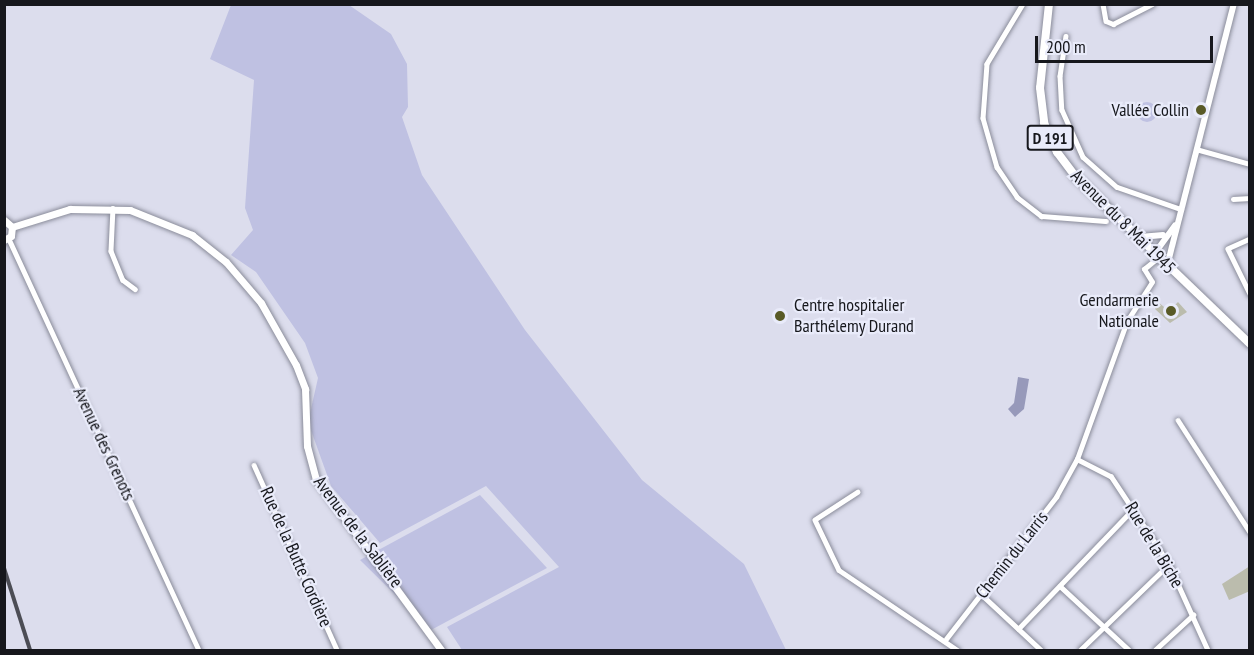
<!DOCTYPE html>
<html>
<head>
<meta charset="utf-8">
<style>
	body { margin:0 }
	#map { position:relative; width:1254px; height:655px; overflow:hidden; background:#dcdded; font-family:"PT Sans Narrow",sans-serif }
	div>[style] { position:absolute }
	.green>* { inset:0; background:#bfc1e2 }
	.round { border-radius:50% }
	.water>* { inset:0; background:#9799ba }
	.building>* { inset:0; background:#bbbcad }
	.roads { filter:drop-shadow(0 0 2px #8a8c9a) drop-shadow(0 0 2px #8a8c9a) }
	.minor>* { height:4.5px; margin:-2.25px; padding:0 2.25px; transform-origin:2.25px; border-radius:2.25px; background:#fff }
	.tertiary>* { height:6px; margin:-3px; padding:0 3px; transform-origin:3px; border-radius:3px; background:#fff }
	.secondary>* { height:7px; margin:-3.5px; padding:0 3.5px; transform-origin:3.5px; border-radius:3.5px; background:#fff }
	.primary>* { height:8px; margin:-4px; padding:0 4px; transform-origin:4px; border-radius:4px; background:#fff }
	.rail>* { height:4px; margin-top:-2px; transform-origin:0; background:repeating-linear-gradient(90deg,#e9ebfa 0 4.5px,#4c4d55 0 9px); box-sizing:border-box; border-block:2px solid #4c4d55 }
	.dots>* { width:16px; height:16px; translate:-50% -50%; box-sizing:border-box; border:3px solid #e9ebfa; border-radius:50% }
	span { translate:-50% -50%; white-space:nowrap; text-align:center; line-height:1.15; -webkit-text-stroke:4.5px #e9ebfa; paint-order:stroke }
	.shield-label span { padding:2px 4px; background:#e9ebfa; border:2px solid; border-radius:4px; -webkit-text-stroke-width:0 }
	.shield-label { font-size:16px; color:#16171c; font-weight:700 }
	.poi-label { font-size:18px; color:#16171c }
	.right { translate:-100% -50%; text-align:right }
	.left { translate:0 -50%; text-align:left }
	.street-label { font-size:18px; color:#16171c }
	.frame { position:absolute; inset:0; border:6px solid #16171c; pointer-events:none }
	.scale { position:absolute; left:1035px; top:36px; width:178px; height:27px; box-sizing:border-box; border:3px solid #16171c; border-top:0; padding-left:8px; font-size:18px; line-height:21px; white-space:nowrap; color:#16171c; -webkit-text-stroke:4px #e9ebfa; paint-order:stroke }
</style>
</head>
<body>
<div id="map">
	<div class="green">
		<i style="clip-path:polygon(231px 5px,349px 5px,391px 34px,407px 64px,408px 107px,402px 117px,422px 175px,525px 330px,642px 480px,744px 564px,786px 650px,462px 650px,447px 627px,559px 567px,486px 486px,380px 543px,331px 486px,308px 422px,318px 378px,305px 343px,256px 272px,231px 255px,253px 230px,245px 208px,254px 80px,210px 59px)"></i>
		<i class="round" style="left:1137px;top:102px;width:20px;height:20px"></i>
		<i style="clip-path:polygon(480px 495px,547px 568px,431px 630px,360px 560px)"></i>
	</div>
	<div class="water">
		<i style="clip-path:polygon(1018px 377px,1029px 379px,1024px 409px,1015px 417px,1008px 409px,1014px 403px)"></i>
	</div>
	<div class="building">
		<i style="clip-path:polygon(1158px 302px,1169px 311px,1178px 302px,1187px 312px,1170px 323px,1155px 309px)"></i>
		<i style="clip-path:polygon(1250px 566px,1250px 591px,1229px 600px,1222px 584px)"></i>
	</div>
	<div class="roads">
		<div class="minor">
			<i style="left:1023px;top:4px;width:70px;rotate:121deg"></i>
			<i style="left:987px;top:64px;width:54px;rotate:94.2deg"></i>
			<i style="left:983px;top:118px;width:51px;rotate:74.1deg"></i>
			<i style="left:997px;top:167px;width:36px;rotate:56deg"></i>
			<i style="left:1017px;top:197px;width:31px;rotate:38deg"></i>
			<i style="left:1041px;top:216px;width:65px;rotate:4.4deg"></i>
			<i style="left:1103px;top:4px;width:17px;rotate:80deg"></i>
			<i style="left:1106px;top:21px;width:8px;rotate:23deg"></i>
			<i style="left:1113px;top:24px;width:44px;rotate:-27.1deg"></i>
			<i style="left:1066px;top:36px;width:40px;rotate:98.5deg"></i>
			<i style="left:1060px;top:76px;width:34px;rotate:87deg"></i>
			<i style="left:1062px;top:110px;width:51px;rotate:65.9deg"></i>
			<i style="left:1083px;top:157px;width:45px;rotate:41.4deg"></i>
			<i style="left:1117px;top:187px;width:68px;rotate:19deg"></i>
			<i style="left:1196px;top:149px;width:56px;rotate:15.5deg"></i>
			<i style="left:1233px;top:199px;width:17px;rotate:-3deg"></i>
			<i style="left:113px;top:208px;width:43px;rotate:92.7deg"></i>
			<i style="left:111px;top:251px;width:31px;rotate:68deg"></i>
			<i style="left:123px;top:280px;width:15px;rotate:37deg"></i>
			<i style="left:9px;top:239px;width:453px;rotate:65.2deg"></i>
			<i style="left:1250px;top:239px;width:24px;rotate:156deg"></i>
			<i style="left:1228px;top:249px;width:50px;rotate:63.9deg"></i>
			<i style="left:1178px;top:420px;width:133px;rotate:57.3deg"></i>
			<i style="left:1077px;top:459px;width:38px;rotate:27deg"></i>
			<i style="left:1111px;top:476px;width:105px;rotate:56.6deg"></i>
			<i style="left:1169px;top:564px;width:94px;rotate:65.6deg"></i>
			<i style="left:254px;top:465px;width:203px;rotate:65.8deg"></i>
			<i style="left:858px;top:492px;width:51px;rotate:146.9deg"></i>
			<i style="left:815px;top:520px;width:55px;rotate:64.4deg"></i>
			<i style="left:839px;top:570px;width:143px;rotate:34.1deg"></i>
			<i style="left:1060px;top:586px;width:94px;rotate:42.8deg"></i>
			<i style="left:981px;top:594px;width:82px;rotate:43deg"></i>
			<i style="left:1018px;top:629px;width:166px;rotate:-46.2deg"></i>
			<i style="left:946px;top:639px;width:180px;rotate:-52.2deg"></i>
			<i style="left:1056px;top:497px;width:43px;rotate:-61.1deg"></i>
			<i style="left:1077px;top:459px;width:147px;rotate:-70.1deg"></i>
			<i style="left:1127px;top:321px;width:46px;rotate:-57.3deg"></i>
			<i style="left:1152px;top:282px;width:15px;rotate:-122deg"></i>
			<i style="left:1144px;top:269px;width:19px;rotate:-39deg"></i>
			<i style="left:1080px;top:650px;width:124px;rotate:-44deg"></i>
			<i style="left:1155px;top:650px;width:52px;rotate:-42.6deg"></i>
		</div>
		<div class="tertiary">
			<i style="left:1140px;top:237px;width:23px;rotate:-5deg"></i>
			<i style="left:1155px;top:253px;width:34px;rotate:-54deg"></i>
			<i style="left:1167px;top:266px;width:270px;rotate:-75.7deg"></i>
		</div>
		<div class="secondary">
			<i style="left:4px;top:220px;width:11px;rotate:41deg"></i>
			<i style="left:12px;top:227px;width:61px;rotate:-17.2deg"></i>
			<i style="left:70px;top:209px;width:60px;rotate:1deg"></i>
			<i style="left:130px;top:210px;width:67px;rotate:22deg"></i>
			<i style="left:192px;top:235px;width:43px;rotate:38.5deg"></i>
			<i style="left:226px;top:262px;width:54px;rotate:49.5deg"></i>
			<i style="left:261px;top:303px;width:71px;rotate:60.6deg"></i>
			<i style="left:296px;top:365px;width:26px;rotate:69deg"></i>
			<i style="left:305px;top:389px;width:57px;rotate:88deg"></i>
			<i style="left:307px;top:446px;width:34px;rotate:75deg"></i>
			<i style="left:316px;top:479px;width:212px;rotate:53.8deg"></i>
			<i style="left:4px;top:240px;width:8px;rotate:-30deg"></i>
			<i style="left:11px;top:236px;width:9px;rotate:-84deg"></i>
		</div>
		<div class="primary">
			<i style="left:1049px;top:4px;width:84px;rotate:96.1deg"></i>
			<i style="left:1040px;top:88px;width:35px;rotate:83deg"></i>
			<i style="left:1044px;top:123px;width:32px;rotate:66deg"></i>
			<i style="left:1057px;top:152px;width:31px;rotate:53deg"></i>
			<i style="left:1076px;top:177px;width:241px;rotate:43.8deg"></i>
		</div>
	</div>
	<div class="rail">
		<i style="left:4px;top:568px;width:86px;rotate:72.4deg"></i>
	</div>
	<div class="dots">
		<i style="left:1201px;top:110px;background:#595a26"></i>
		<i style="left:1171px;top:311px;background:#595a26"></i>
		<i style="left:780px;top:316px;background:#595a26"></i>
	</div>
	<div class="shield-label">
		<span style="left:1050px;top:138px">D 191</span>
	</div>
	<div class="poi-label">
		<span class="right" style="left:1189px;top:110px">Vallée Collin</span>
		<span class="right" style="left:1159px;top:311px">Gendarmerie<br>Nationale</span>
		<span class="left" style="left:794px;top:316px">Centre hospitalier<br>Barthélemy Durand</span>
	</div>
	<div class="street-label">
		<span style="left:1123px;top:222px;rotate:45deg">Avenue du 8 Mai 1945</span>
		<span style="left:104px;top:444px;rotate:65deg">Avenue des Grenots</span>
		<span style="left:358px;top:532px;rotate:53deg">Avenue de la Sablière</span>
		<span style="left:1154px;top:545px;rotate:59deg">Rue de la Biche</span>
		<span style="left:1012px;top:555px;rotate:-52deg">Chemin du Larris</span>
		<span style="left:296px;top:557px;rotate:66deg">Rue de la Butte Cordière</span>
	</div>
	<div class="frame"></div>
	<div class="scale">200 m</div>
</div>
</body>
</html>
